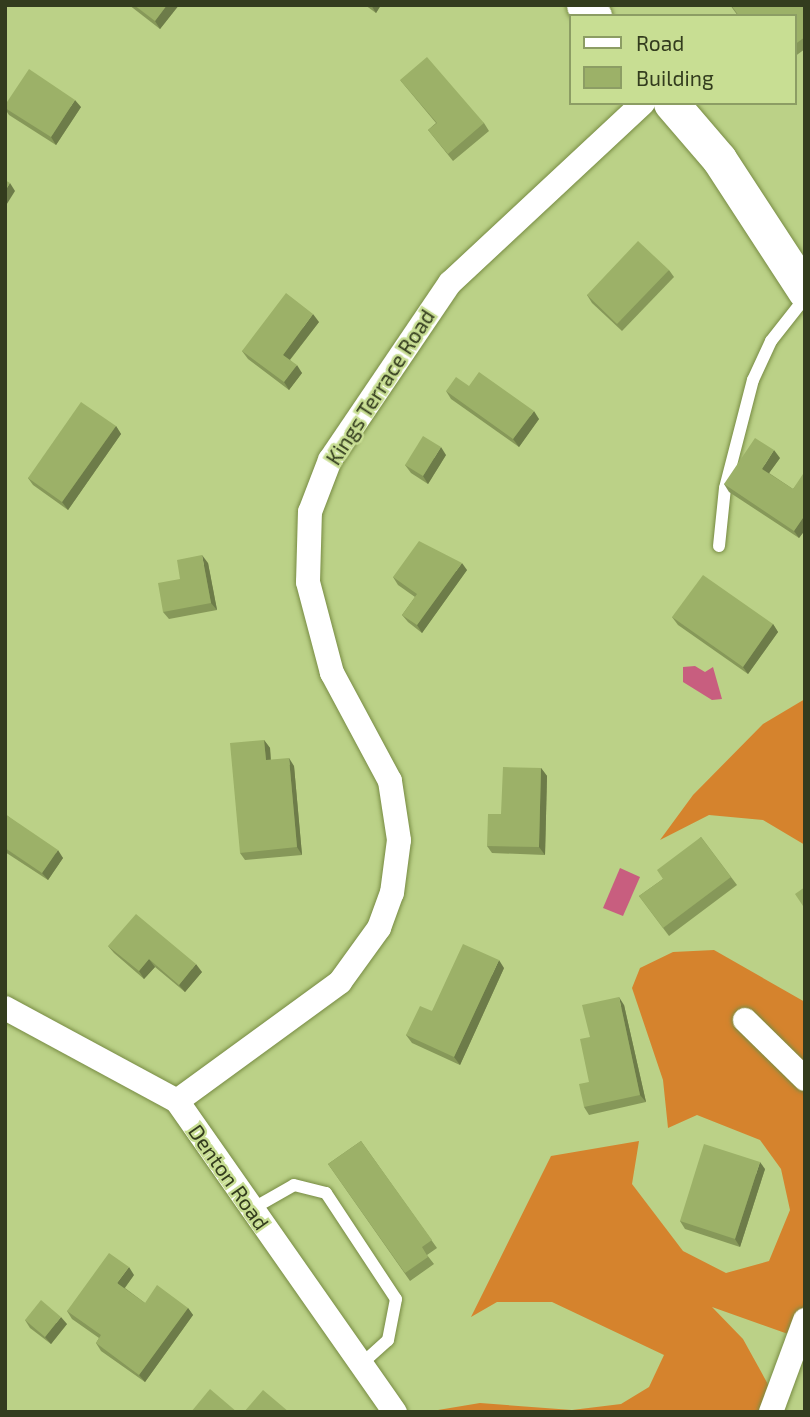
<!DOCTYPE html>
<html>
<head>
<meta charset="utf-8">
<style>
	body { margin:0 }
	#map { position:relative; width:810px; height:1417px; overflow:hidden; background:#bbd187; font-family:"Exo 2",sans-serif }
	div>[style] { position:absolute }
	.forest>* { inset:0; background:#d5832d }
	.water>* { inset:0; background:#c85e7f }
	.roads { filter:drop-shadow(0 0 2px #778b43) drop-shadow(0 0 2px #778b43) }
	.lane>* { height:12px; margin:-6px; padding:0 6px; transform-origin:6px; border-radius:6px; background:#fff }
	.street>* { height:24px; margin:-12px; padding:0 12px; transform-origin:12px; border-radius:12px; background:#fff }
	.secondary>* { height:35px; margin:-17.5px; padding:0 17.5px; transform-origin:17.5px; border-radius:17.5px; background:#fff }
	.wall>* { inset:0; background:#869859 }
	.shaded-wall>* { inset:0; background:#6d7c49 }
	.building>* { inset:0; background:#9cb168 }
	span { translate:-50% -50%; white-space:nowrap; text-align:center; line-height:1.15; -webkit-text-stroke:5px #c8de93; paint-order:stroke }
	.street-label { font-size:21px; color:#333c1e }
	.frame { position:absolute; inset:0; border:7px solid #333c1e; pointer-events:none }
	.legend { position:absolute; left:569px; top:14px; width:228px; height:91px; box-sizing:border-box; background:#c8de93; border:2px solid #8c9d64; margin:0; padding:9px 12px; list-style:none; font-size:21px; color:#333c1e }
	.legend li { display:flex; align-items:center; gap:14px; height:35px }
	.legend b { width:35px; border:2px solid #8c9d64 }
</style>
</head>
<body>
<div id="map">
	<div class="forest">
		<i style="clip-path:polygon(805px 699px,805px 845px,763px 820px,709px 815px,660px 840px,693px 795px,763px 724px)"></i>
		<i style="clip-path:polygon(714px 950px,805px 1002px,805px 1329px,788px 1334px,712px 1307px,743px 1339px,770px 1388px,767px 1412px,426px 1412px,480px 1403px,572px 1410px,621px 1404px,649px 1387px,664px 1355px,552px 1302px,497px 1302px,471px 1317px,551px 1156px,639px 1141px,632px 1184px,683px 1251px,726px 1273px,769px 1261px,790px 1210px,781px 1169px,760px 1140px,697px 1115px,668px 1128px,663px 1080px,632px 988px,640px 968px,673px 952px)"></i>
	</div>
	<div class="water">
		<i style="clip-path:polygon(695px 666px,705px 672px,713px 667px,722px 699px,712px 700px,683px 682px,683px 667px)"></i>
		<i style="clip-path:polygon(620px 868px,640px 877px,623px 916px,603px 908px)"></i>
	</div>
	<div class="roads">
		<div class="lane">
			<i style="left:719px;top:546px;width:58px;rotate:-84.1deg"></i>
			<i style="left:725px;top:488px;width:112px;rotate:-75.5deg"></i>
			<i style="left:753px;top:380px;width:43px;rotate:-65.2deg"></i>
			<i style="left:771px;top:341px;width:55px;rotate:-51.7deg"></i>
			<i style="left:252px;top:1209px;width:48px;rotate:-29.7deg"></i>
			<i style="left:294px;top:1185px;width:33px;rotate:14deg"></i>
			<i style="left:326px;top:1193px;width:127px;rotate:56.6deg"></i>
			<i style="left:396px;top:1299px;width:42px;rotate:101deg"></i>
			<i style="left:388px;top:1340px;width:36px;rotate:138deg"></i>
		</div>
		<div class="street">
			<i style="left:5px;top:1008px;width:196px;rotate:28.4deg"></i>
			<i style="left:177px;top:1101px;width:380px;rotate:55deg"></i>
			<i style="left:745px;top:1020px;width:84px;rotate:44.5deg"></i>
			<i style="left:177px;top:1101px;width:202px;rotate:-36.1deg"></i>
			<i style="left:340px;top:982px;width:67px;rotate:-54.2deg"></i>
			<i style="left:379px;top:928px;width:37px;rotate:-70deg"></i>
			<i style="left:392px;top:893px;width:53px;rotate:-82.5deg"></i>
			<i style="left:399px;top:840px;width:60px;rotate:-98.7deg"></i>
			<i style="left:390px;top:781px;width:123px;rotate:-118.2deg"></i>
			<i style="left:332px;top:673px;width:94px;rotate:-104.8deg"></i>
			<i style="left:308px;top:582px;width:70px;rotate:-88.4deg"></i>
			<i style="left:310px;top:512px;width:56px;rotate:-69deg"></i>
			<i style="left:330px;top:460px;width:214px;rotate:-55.9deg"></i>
			<i style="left:450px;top:283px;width:264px;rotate:-43deg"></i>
			<i style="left:771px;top:1412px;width:98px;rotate:-69.7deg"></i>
		</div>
		<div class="secondary">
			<i style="left:584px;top:5px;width:15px;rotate:48deg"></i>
			<i style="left:671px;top:103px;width:74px;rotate:49.4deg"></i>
			<i style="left:719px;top:159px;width:158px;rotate:56.9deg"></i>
		</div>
	</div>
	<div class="wall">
		<i style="clip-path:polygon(129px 5px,179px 5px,160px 29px)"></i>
		<i style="clip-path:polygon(365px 5px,381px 5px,376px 13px)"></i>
		<i style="clip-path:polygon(730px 5px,805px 5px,805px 49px,794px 57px,794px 16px,738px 16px)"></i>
		<i style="clip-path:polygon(400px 80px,484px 123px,489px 131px,453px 161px,428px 130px,436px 123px)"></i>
		<i style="clip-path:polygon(5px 105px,81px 107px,56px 145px,9px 115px,5px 109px)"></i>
		<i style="clip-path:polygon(669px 270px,674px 277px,622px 331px,592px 303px,587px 295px)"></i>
		<i style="clip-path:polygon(319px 322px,290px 360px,302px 373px,289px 390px,248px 359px,242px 351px)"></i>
		<i style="clip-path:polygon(446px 391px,539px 419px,519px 447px,451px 399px)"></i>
		<i style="clip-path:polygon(116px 426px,121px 434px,68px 510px,33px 485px,28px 478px)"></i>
		<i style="clip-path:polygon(446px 455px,428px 484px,411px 473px,405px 465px)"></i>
		<i style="clip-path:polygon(780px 458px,769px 473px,793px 489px,805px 475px,805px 530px,799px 538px,729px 492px,724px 484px)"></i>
		<i style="clip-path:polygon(208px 563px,217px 610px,169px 619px,163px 612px,180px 579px)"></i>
		<i style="clip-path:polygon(467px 570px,422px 633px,408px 622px,402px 615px,415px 597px,398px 585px,393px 577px)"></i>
		<i style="clip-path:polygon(672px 617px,773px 624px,778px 632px,748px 674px,678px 625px)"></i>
		<i style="clip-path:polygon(264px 740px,270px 748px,271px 760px,294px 766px,302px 855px,245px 860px,240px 853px)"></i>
		<i style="clip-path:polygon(541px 768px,547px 776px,545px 855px,492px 853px,487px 846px,501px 814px)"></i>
		<i style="clip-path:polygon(5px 814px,63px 858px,48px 880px,5px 852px)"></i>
		<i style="clip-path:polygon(701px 837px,737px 885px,669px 936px,639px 896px,663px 879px)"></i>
		<i style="clip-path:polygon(108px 946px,202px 972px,185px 992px,155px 967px,144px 979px,114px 953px)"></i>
		<i style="clip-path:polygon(504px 968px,460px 1065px,412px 1043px,406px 1035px,432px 1011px)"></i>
		<i style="clip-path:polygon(624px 1005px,646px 1102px,589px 1115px,584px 1107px,589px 1082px,590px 1037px)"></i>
		<i style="clip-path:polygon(361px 1141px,437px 1248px,427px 1255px,434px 1264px,410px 1281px,328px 1164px)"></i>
		<i style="clip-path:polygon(765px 1169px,740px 1247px,685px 1229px,680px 1221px)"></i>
		<i style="clip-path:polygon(134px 1275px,125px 1288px,145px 1303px,188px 1308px,193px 1315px,145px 1382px,101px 1351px,96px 1343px,99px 1338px,72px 1319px,67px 1311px)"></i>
		<i style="clip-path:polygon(25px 1320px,67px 1324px,51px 1344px,30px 1328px)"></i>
	</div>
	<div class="shaded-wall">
		<i style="clip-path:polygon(167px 5px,179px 5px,160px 29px,155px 21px)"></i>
		<i style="clip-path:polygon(371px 5px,381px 5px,376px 13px)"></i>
		<i style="clip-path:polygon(75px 100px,81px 107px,56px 145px,51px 137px)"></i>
		<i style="clip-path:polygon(10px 183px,15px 191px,5px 207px,5px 191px)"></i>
		<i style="clip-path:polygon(313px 314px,319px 322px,288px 362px,283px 355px)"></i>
		<i style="clip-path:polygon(297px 365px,302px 373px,289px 390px,284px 382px)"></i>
		<i style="clip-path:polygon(534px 411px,539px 419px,519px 447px,513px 439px)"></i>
		<i style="clip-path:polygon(116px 426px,121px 434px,68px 510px,62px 502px)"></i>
		<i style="clip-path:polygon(441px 447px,446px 455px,428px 484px,423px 476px)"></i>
		<i style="clip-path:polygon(774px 450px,780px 458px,767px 476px,762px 469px)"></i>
		<i style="clip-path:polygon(805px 515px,805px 530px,799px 538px,794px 531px)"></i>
		<i style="clip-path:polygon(202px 555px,208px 563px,217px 610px,211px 603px)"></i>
		<i style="clip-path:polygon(462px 563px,467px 570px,422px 633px,417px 625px)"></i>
		<i style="clip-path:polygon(773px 624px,778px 632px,748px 674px,743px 667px)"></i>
		<i style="clip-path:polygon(264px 740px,270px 748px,271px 768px,266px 760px)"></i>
		<i style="clip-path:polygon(289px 758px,294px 766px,302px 855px,297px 847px)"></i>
		<i style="clip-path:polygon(541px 768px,547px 776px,545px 855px,539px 847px)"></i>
		<i style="clip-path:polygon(58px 850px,63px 858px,48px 880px,42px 873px)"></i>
		<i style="clip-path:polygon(149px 959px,155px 967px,144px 979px,139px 971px)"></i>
		<i style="clip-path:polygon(499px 960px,504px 968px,460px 1065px,454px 1057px)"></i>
		<i style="clip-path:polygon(196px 964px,202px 972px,185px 992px,179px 985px)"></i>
		<i style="clip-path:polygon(619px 997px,624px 1005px,646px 1102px,640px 1095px)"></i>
		<i style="clip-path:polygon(760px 1162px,765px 1169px,740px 1247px,735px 1239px)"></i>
		<i style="clip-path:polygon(129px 1267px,134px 1275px,123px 1290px,117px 1283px)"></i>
		<i style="clip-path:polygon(188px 1308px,193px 1315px,145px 1382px,139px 1375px)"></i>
		<i style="clip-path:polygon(61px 1317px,67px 1324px,51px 1344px,45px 1337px)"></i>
	</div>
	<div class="building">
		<i style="clip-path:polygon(134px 5px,167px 5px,155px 21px)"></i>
		<i style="clip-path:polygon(731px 5px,805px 5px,805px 37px,794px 45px,794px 16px,739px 16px)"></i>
		<i style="clip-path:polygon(427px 57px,484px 123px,448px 154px,428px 130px,437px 123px,400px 80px)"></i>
		<i style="clip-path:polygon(29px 69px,75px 100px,51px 137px,5px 108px,5px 105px)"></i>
		<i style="clip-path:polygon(5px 180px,10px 183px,5px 191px)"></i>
		<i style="clip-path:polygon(638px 241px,669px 270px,617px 324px,587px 295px)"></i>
		<i style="clip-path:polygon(286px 293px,313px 314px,283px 355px,297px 365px,284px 382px,242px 351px)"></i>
		<i style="clip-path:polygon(479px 372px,534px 411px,513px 439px,446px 391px,456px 377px,469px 386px)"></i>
		<i style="clip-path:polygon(81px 402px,116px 426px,62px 502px,28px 478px)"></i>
		<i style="clip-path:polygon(423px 436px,441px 447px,423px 476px,405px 465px)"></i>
		<i style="clip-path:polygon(755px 438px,774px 450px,762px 469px,793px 489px,803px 474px,805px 475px,805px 515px,794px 531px,724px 484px)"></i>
		<i style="clip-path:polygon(419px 541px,462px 563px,417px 625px,402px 615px,417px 594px,393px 577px)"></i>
		<i style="clip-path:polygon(202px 555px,211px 603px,163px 612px,158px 583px,180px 579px,177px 560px)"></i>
		<i style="clip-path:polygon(703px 575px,773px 624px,743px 667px,672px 617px)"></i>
		<i style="clip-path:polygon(264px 740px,266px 760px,289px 758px,297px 847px,240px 853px,230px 743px)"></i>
		<i style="clip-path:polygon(503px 767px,541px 768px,539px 847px,487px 846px,488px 814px,501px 814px)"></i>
		<i style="clip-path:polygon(5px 814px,58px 850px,42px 873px,5px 848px)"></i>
		<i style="clip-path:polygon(701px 837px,731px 877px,663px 928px,639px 896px,663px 879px,657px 870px)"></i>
		<i style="clip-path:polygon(805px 887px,805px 909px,795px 894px)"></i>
		<i style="clip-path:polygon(136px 914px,196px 964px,179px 985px,149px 959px,139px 971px,108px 946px)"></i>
		<i style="clip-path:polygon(463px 944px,499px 960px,454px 1057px,406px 1035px,420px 1006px,432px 1011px)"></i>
		<i style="clip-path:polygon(619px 997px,640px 1095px,584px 1107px,579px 1084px,589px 1082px,580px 1039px,590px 1037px,582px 1005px)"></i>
		<i style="clip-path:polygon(361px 1141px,432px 1240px,422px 1247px,428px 1257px,405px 1273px,328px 1164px)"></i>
		<i style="clip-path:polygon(704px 1144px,760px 1162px,735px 1239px,680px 1221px)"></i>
		<i style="clip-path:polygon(109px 1253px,129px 1267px,117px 1283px,145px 1303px,157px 1285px,188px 1308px,139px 1375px,96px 1343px,101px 1335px,67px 1311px)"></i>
		<i style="clip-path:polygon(41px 1300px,61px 1317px,45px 1337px,25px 1320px)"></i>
		<i style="clip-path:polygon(210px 1389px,237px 1412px,191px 1412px)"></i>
		<i style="clip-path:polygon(263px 1390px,289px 1412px,244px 1412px)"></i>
	</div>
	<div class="street-label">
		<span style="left:380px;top:387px;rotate:-57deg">Kings Terrace Road</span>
		<span style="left:229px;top:1177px;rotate:55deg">Denton Road</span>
	</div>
	<div class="frame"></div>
	<ul class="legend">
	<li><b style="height:9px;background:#fff"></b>Road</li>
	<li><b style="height:19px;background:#9cb168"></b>Building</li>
	</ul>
</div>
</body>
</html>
